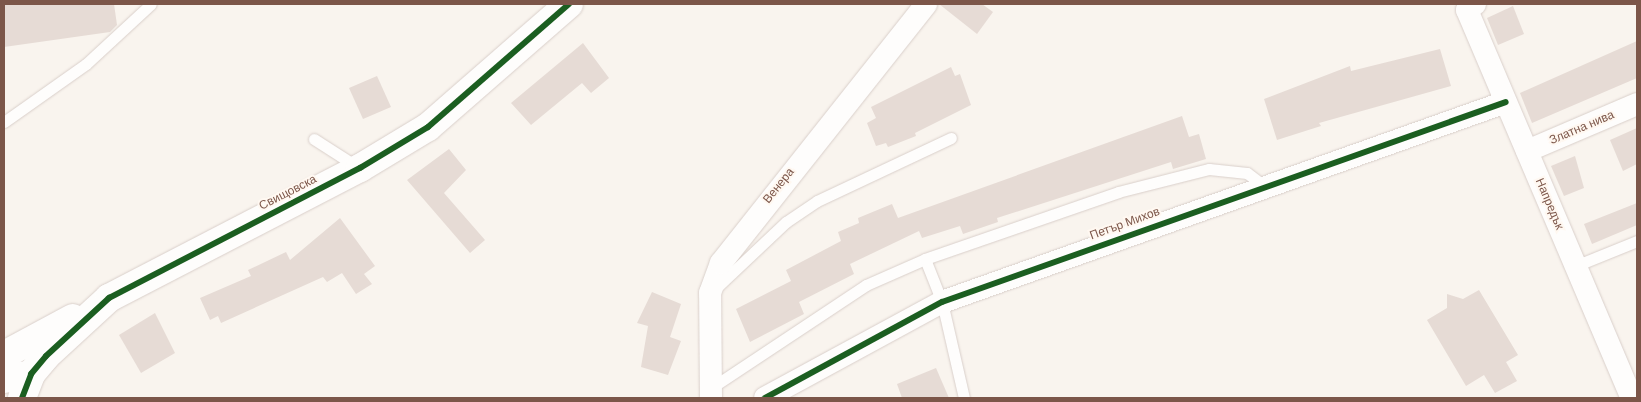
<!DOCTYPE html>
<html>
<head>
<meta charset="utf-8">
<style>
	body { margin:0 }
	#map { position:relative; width:1641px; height:402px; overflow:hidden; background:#f9f4ee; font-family:"DM Sans",sans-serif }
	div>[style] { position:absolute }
	.building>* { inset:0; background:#e6dbd5 }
	.roads { filter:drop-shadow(0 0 1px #d9cfca) drop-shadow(0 0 1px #d9cfca) }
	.lane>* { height:11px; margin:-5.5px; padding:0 5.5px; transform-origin:5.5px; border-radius:5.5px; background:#fefdfc }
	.street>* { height:22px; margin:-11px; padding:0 11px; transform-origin:11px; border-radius:11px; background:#fefdfc }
	.secondary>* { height:28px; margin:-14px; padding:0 14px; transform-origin:14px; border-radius:14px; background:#fefdfc }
	.cycleway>* { height:6px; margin:-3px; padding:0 3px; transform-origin:3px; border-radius:3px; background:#1b5e20 }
	span { translate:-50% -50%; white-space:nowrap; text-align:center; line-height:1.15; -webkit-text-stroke:4px #fff8f1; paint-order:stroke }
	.street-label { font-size:12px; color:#7c5649 }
	.frame { position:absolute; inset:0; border:5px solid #7c5649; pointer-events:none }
</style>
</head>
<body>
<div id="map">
	<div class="building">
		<i style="clip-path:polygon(4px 4px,114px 4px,117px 25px,110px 32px,4px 47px)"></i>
		<i style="clip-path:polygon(939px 4px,982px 4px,993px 12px,977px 34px)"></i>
		<i style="clip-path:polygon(1513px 6px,1524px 34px,1498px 45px,1487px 18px)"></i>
		<i style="clip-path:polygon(1637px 41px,1637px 78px,1532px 123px,1520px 93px)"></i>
		<i style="clip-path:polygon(583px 43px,609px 78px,591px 93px,582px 83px,531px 125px,511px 103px)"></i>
		<i style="clip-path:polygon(1440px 49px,1451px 86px,1319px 123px,1321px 126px,1277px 140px,1264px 99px,1350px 66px,1351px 71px)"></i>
		<i style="clip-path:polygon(951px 67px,955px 76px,960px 74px,971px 105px,915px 133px,916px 136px,888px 147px,886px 143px,876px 146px,867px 123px,876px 118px,871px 107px)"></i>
		<i style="clip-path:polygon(377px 76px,391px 107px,363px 119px,349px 88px)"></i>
		<i style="clip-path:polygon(1182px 116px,1189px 137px,1199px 134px,1206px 159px,1173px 169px,1171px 162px,997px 218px,998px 222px,963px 234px,960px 226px,922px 238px,919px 231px,850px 264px,854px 274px,799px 302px,804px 314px,750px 342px,736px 309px,791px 281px,786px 270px,841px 241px,838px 232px,859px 223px,858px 218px,892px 204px,898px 218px)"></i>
		<i style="clip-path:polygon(1637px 128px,1637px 164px,1623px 171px,1610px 140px)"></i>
		<i style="clip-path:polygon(449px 149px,466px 170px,444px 193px,485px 240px,470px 253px,407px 180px)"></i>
		<i style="clip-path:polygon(1575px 156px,1584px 188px,1564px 196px,1551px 166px)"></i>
		<i style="clip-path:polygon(1637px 203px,1637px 225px,1592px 244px,1584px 224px)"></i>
		<i style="clip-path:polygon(340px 218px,375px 266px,364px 274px,372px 284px,356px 294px,342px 273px,327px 282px,323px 277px,221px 323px,218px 316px,210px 320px,200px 298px,251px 276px,248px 270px,286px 252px,290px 260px)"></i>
		<i style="clip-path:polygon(1479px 290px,1518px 355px,1506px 362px,1517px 381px,1495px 393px,1484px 375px,1466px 386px,1427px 320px,1447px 308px,1447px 294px,1463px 299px)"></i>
		<i style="clip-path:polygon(652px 292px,681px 304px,670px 337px,681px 341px,668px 375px,641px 367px,648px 326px,637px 323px)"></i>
		<i style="clip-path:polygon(155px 313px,175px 353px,141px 373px,119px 335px)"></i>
		<i style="clip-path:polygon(936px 368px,949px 398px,902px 398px,897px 384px)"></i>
	</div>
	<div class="roads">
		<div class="lane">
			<i style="left:4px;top:122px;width:100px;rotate:-35.3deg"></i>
			<i style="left:86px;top:64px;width:88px;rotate:-42.7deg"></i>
			<i style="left:314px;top:139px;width:54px;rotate:32.8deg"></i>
			<i style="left:925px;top:259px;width:46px;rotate:68.4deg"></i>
			<i style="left:942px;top:302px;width:98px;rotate:77.1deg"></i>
			<i style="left:1575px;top:266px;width:67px;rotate:-22deg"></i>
			<i style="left:717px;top:287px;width:95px;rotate:-43.3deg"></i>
			<i style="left:786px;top:222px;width:37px;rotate:-34deg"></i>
			<i style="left:817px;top:201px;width:148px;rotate:-25.2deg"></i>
			<i style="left:711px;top:388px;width:186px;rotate:-33.6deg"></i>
			<i style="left:866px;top:285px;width:64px;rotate:-23.8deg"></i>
			<i style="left:925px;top:259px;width:204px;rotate:-19.1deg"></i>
			<i style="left:1118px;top:192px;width:94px;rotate:-14.2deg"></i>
			<i style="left:1209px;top:169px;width:38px;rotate:6deg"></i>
			<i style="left:1247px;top:173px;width:21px;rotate:37deg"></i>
		</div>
		<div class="street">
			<i style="left:1475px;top:4px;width:10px;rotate:143deg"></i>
			<i style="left:1467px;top:10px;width:422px;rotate:67deg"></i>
			<i style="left:1527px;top:151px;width:120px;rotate:-23.1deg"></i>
			<i style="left:711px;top:398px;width:105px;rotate:-90.5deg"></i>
			<i style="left:710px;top:293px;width:32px;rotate:-70deg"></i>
			<i style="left:721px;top:263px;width:330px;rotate:-51.6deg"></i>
			<i style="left:765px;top:398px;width:201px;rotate:-28.5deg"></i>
			<i style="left:942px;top:302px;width:598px;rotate:-19.53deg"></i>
		</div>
		<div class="secondary">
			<i style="left:4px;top:355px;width:78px;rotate:-28.2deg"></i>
			<i style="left:4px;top:379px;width:27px;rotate:-10deg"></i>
			<i style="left:22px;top:398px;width:26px;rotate:-69deg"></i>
			<i style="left:31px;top:374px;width:23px;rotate:-50deg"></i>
			<i style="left:46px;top:356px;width:86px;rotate:-42.6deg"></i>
			<i style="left:109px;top:298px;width:283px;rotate:-27.4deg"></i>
			<i style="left:360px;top:168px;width:79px;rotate:-31.1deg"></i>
			<i style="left:428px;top:127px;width:187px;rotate:-41.1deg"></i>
		</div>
	</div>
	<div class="cycleway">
		<i style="left:22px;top:398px;width:26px;rotate:-69deg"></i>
		<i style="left:31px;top:374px;width:23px;rotate:-50deg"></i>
		<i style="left:46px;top:356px;width:86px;rotate:-42.6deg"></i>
		<i style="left:109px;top:298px;width:283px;rotate:-27.4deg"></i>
		<i style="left:360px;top:168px;width:79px;rotate:-31.1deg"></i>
		<i style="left:428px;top:127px;width:187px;rotate:-41.1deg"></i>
		<i style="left:765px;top:398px;width:201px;rotate:-28.5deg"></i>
		<i style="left:942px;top:302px;width:598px;rotate:-19.53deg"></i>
	</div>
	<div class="street-label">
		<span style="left:1582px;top:128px;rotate:-23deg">Златна нива</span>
		<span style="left:779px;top:186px;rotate:-51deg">Венера</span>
		<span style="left:288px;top:193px;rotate:-27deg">Свищовска</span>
		<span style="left:1549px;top:204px;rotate:67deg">Напредък</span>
		<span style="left:1125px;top:224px;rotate:-20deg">Петър Михов</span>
	</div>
	<div class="frame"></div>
</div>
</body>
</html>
